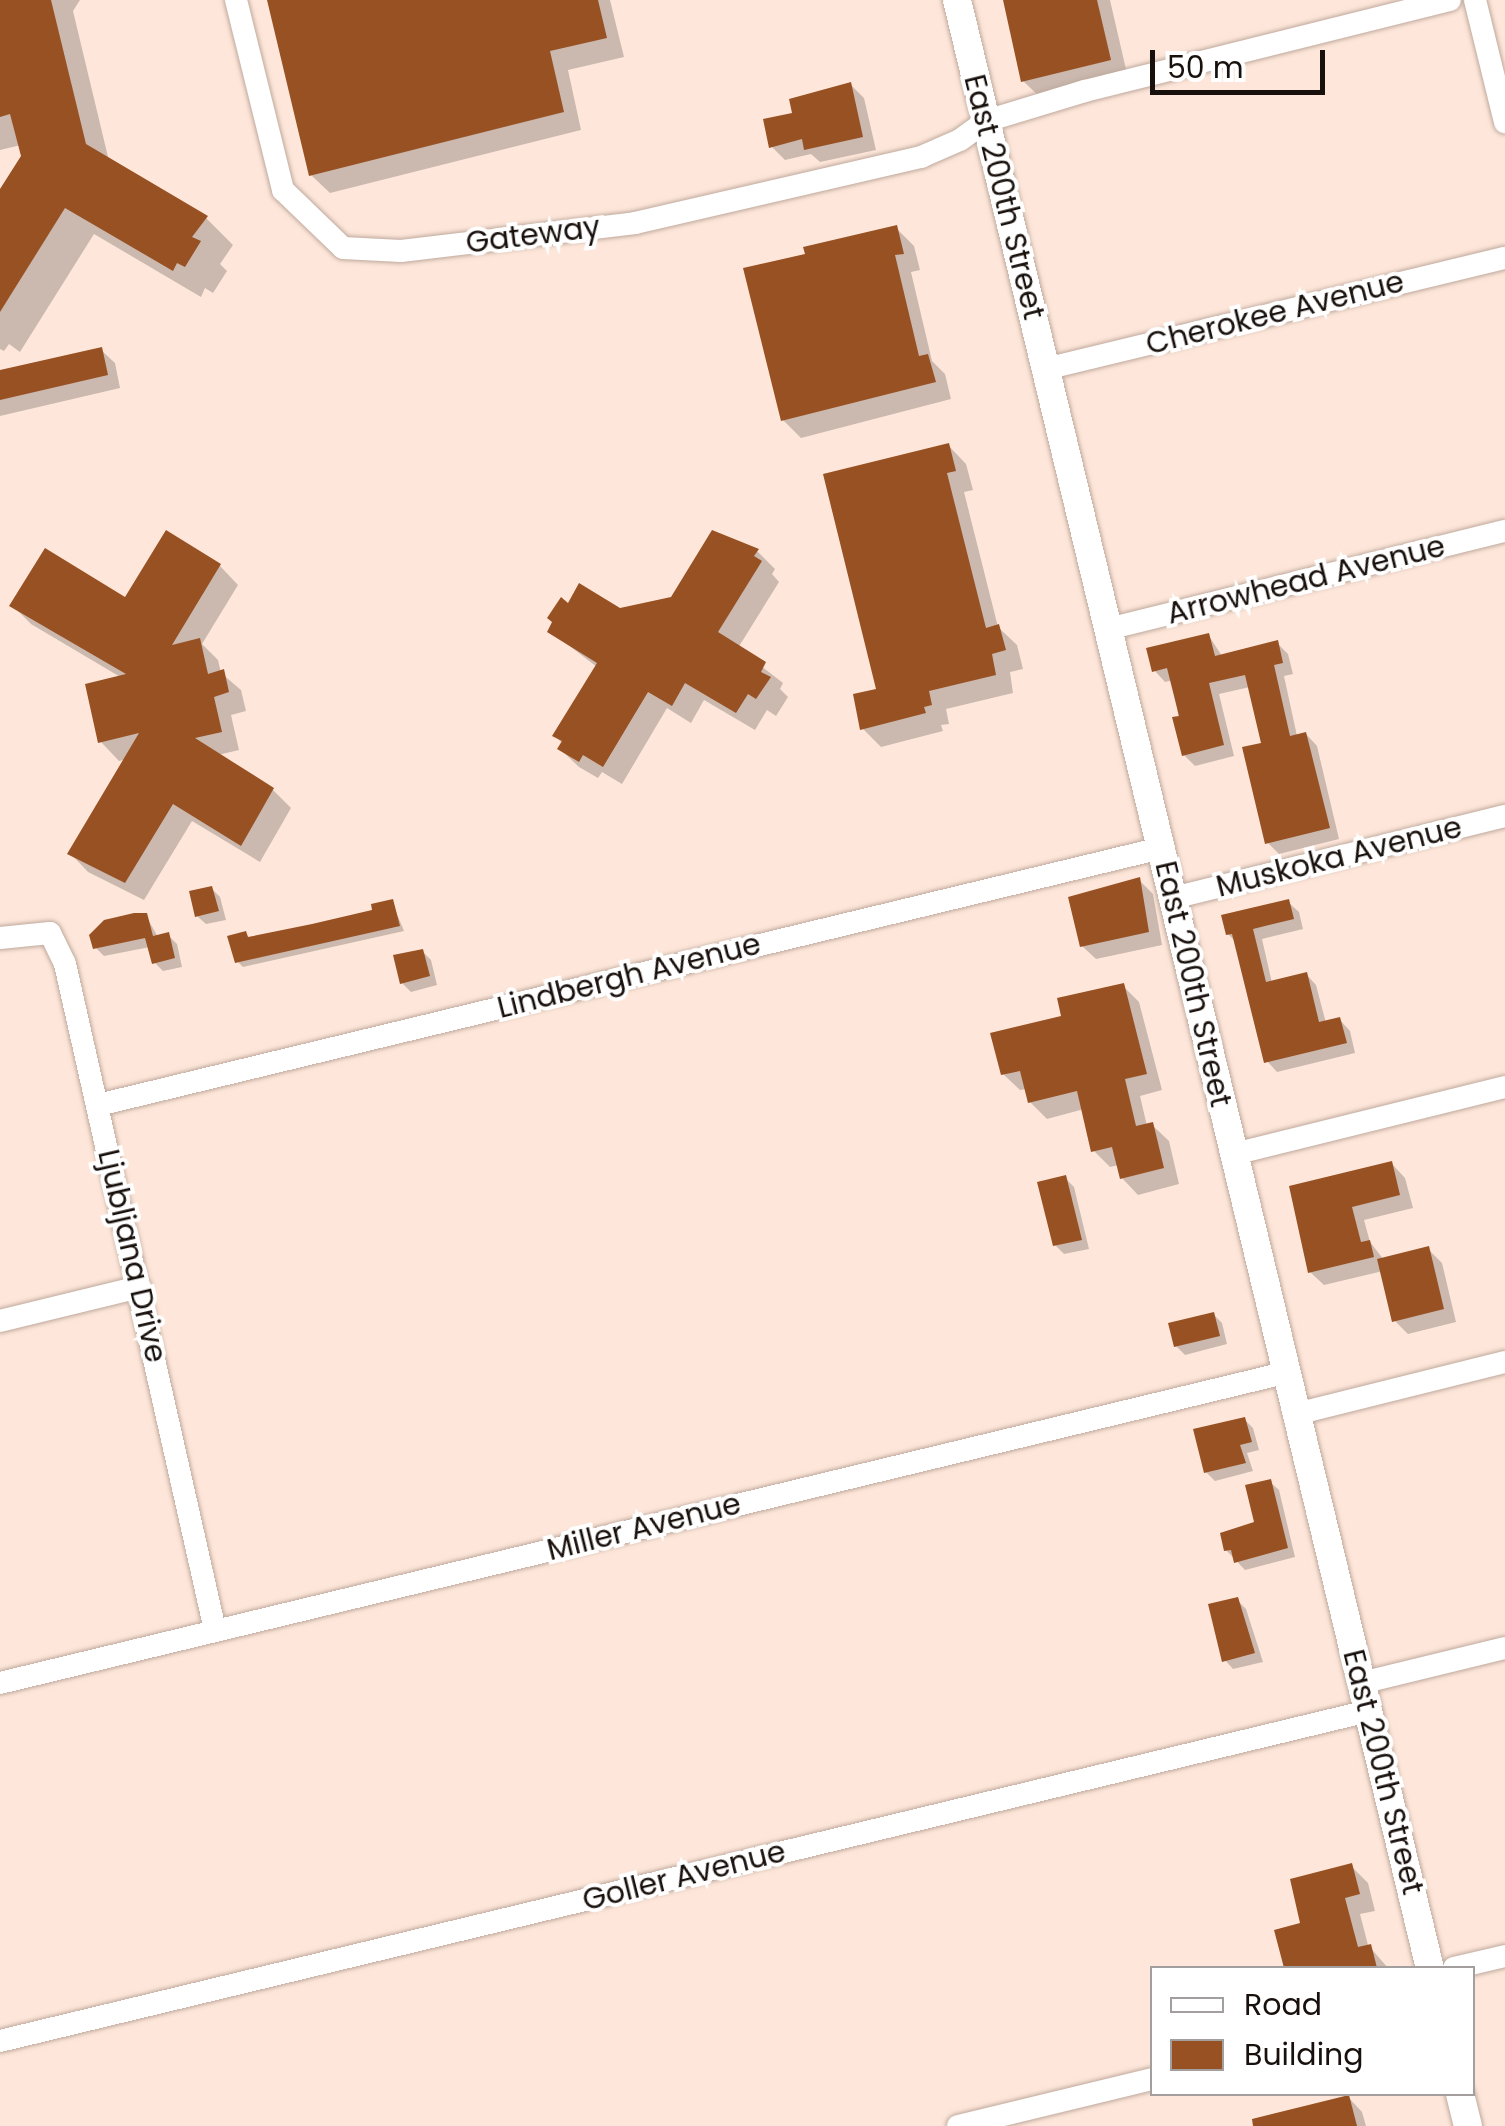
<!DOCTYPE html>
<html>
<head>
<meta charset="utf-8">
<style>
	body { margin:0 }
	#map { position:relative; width:1505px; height:2126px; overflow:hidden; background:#fee7da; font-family:Poppins,sans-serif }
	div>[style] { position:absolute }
	.shadow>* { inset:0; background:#0003 }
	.building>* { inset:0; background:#975123 }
	.roads { filter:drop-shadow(0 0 2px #bfa99d) drop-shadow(0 0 2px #bfa99d) }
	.minor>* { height:22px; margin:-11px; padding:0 11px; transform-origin:11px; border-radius:11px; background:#fff }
	.tertiary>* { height:28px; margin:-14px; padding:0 14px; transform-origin:14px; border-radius:14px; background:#fff }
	span { translate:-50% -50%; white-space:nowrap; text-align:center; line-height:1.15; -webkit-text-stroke:8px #fff; paint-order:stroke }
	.street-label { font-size:30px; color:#18100c }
	.legend { position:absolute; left:1150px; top:1966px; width:325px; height:130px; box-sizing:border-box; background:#fff; border:2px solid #a39f9e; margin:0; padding:12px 18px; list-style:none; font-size:30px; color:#18100c }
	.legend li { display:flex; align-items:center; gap:20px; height:50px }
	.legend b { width:50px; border:2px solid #a39f9e }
	.scale { position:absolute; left:1150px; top:50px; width:175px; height:45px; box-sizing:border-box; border:5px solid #18100c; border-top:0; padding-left:12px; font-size:30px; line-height:35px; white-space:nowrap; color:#18100c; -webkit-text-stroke:8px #fff; paint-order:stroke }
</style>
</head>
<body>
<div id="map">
	<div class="shadow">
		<i style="clip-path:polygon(0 0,80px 0,73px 11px,109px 161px,206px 218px,233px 245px,220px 264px,227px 271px,213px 293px,205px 288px,201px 297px,94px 234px,20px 352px,9px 344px,4px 351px,0 349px,0 194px,24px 156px,21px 145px,0 150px)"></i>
		<i style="clip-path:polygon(270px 0,610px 0,624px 57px,568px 70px,581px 130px,330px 193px,311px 175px)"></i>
		<i style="clip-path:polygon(1005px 0,1110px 0,1128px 78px,1042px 99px,1023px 81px)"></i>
		<i style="clip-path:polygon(850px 84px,864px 98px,876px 150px,820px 162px,811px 154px,785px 160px,772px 147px,795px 114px)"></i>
		<i style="clip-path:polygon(896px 228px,914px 246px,920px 270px,911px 272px,932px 361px,945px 374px,951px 399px,801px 438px,783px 420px,808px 256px)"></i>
		<i style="clip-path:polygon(101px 350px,115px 363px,120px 388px,0 416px,0 372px)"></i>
		<i style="clip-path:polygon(948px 445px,966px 464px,973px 490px,964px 492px,998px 627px,1017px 645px,1023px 669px,1010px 672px,1013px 693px,946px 709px,949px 724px,941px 725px,943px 731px,881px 747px,863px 729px,879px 691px)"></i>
		<i style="clip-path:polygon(166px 533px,220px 566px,238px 585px,202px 644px,218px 660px,221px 673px,241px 690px,246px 711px,231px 715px,239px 750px,218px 755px,273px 790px,291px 808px,260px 862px,192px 821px,144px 900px,88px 872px,70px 853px,127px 759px,119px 761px,101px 742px,122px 678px,31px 624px,13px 606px,125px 601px)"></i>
		<i style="clip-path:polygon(757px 551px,775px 569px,772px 574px,779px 582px,738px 648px,783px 683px,780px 689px,788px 697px,776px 716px,767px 710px,755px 730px,704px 700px,691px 723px,667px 708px,622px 784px,602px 772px,598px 778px,579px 767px,560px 749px,563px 744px,555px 736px,597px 667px,550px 631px,569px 606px,619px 611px,673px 600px)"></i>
		<i style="clip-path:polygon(1209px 636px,1222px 656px,1277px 643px,1288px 654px,1293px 674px,1284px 676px,1297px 736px,1306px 734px,1317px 746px,1339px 839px,1279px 854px,1268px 843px,1264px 744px,1250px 687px,1219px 694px,1234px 756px,1195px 766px,1184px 755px,1173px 680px,1165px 682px,1154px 670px)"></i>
		<i style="clip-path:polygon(1139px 880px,1153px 894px,1162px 945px,1096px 959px,1082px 946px)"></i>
		<i style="clip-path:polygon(211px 888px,220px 897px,226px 920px,206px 924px,197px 916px)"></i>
		<i style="clip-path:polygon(392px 902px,404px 931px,243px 967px,237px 961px,245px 934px,251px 939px,375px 912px)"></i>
		<i style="clip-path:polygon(1288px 902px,1299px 912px,1303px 929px,1262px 939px,1272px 983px,1306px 974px,1316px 985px,1326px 1023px,1340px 1020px,1350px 1031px,1355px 1053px,1277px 1072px,1267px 1061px,1236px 942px,1228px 934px)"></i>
		<i style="clip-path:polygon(146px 916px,158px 937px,168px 935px,177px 944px,182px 967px,163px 971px,154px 962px,150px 947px,104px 956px,95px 947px)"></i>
		<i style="clip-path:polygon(422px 951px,431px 960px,437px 985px,411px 992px,402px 983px)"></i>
		<i style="clip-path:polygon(1123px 986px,1139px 1002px,1162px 1090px,1140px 1096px,1147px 1126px,1152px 1125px,1169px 1141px,1179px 1184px,1138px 1195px,1122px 1178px,1119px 1165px,1110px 1167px,1094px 1151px,1084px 1109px,1047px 1119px,1030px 1102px,1027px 1089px,1020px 1090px,1003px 1074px,1064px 1018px)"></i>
		<i style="clip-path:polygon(1392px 1164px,1405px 1178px,1413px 1208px,1364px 1220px,1370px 1242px,1384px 1260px,1428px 1249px,1442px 1263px,1456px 1322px,1408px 1334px,1394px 1320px,1383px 1271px,1324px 1285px,1310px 1272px,1292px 1188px)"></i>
		<i style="clip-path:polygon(1065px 1178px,1074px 1187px,1089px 1249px,1064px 1254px,1055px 1245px)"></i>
		<i style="clip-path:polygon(1213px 1314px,1222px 1323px,1227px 1344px,1185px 1355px,1176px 1346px)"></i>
		<i style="clip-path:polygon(1244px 1419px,1253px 1428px,1259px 1450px,1247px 1453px,1253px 1471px,1215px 1481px,1206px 1472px)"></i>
		<i style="clip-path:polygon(1270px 1482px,1279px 1490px,1295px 1557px,1245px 1570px,1226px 1550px,1257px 1524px)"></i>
		<i style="clip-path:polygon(1237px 1600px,1246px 1609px,1263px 1662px,1233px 1669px,1225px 1660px)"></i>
		<i style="clip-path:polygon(1351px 1866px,1368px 1883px,1375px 1911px,1360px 1914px,1368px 1945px,1388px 1968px,1287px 1968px,1277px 1932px,1303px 1925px)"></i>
		<i style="clip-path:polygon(1349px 2098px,1362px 2112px,1366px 2126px,1263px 2126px)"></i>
	</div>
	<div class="building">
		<i style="clip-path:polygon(0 0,51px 0,86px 144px,208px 216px,192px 237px,201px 241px,185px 267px,177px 263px,173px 271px,65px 208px,0 312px,0 189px,21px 156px,10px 114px,0 117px)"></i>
		<i style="clip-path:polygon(267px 0,598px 0,607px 38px,550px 51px,564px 112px,309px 176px)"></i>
		<i style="clip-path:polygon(1003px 0,1097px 0,1111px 60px,1021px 82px)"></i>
		<i style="clip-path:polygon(851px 82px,863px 137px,804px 150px,802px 139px,769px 148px,763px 119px,792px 113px,789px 99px)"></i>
		<i style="clip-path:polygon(897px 225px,904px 254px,895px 255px,919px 356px,928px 354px,936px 382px,781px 421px,743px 268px,805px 254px,803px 247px)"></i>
		<i style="clip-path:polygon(102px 347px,108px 375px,0 400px,0 370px)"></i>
		<i style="clip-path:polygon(949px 443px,956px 471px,947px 473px,986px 628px,999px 624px,1006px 650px,992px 654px,996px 675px,929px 691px,932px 705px,924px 707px,926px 713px,860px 730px,853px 694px,876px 689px,823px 474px)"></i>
		<i style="clip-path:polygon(166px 530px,221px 564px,172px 645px,200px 638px,208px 674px,224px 669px,229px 692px,214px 697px,222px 732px,195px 738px,274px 788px,241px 846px,173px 804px,125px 883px,67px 854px,139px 733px,98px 743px,85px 684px,126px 674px,9px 606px,45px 548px,125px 597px)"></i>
		<i style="clip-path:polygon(712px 530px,759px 549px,754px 556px,762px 561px,718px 632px,766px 662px,761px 672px,771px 677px,756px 699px,748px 694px,736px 713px,685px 683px,672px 706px,648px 692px,603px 767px,583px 755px,579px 762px,557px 749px,562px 741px,552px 736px,597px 663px,547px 632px,552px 622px,547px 618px,561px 597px,568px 603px,579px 583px,620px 608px,671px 597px)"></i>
		<i style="clip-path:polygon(1209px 633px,1215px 656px,1278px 640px,1283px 663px,1274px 665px,1290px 736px,1306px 732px,1330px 828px,1265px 844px,1242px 747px,1261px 743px,1245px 675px,1209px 683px,1224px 745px,1182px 756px,1172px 717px,1179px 716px,1167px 668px,1152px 672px,1146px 648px)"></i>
		<i style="clip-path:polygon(1140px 877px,1149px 932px,1080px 947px,1068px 897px)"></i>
		<i style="clip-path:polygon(212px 886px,219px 911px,195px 917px,189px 891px)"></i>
		<i style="clip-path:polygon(393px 899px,400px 926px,235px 963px,227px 936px,246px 931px,248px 937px,312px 924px,372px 910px,371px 904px)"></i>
		<i style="clip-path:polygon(1289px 899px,1294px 919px,1253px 929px,1266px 982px,1307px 972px,1319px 1022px,1340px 1017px,1347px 1043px,1264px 1063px,1232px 934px,1226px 935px,1221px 915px)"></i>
		<i style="clip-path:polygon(134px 913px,147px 913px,153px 936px,169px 932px,175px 958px,152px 964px,145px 938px,93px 949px,89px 935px,104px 920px)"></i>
		<i style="clip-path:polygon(423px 949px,430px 976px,400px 984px,393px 955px)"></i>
		<i style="clip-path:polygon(1124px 983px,1147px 1074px,1125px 1079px,1136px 1126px,1153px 1122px,1164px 1168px,1120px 1179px,1112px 1147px,1091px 1152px,1077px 1091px,1028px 1103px,1020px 1071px,1001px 1075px,990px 1033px,1061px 1016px,1057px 998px)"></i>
		<i style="clip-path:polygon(1392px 1161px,1400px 1195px,1352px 1207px,1361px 1242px,1370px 1240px,1374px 1257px,1308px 1273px,1289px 1186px)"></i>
		<i style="clip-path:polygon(1066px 1175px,1082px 1240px,1053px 1246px,1037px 1182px)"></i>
		<i style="clip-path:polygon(1429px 1246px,1444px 1309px,1392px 1322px,1377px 1259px)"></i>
		<i style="clip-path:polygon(1214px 1312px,1220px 1336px,1174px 1347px,1168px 1323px)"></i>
		<i style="clip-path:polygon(1245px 1417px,1252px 1442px,1240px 1445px,1246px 1463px,1204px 1473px,1193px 1429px)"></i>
		<i style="clip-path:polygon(1271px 1479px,1288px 1548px,1234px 1563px,1231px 1550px,1224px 1551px,1220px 1533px,1254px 1522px,1245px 1485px)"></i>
		<i style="clip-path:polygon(1238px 1597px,1255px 1653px,1222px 1662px,1208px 1604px)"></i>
		<i style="clip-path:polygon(1352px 1863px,1360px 1894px,1345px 1898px,1358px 1947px,1371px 1944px,1377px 1968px,1284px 1968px,1274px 1930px,1300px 1923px,1290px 1879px)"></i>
		<i style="clip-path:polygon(1349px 2095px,1357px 2126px,1253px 2126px,1252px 2119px)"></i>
	</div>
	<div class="roads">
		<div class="minor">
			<i style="left:236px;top:0;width:196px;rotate:76.1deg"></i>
			<i style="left:283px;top:190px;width:83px;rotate:44deg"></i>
			<i style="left:343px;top:248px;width:58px;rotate:3deg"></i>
			<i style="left:401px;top:251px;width:236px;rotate:-6.8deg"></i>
			<i style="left:635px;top:223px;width:294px;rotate:-13deg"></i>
			<i style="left:921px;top:157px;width:43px;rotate:-23.6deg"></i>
			<i style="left:960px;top:140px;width:32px;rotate:-36deg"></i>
			<i style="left:986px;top:121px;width:103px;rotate:-16.9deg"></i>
			<i style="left:1085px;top:91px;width:376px;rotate:-14deg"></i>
			<i style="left:1475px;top:0;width:126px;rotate:76.2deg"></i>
			<i style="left:1045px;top:369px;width:473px;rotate:-13.6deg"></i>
			<i style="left:1108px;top:629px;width:409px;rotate:-13.9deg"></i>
			<i style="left:1173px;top:898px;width:342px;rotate:-13.9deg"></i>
			<i style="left:0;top:938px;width:50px;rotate:-5.7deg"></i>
			<i style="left:50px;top:933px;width:34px;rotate:64deg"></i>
			<i style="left:65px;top:964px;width:683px;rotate:77.31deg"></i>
			<i style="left:98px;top:1105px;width:1094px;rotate:-13.59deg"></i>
			<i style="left:1234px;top:1154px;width:279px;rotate:-13.9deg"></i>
			<i style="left:0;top:1321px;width:144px;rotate:-13.7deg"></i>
			<i style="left:1296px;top:1414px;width:215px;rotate:-14deg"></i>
			<i style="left:0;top:1683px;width:1325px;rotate:-13.57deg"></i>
			<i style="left:1361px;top:1683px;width:148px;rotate:-13.7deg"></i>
			<i style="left:1454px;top:1968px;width:52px;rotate:-13.2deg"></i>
			<i style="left:0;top:2041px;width:1407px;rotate:-13.56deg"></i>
			<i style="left:958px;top:2126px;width:200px;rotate:-13.6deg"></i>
		</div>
		<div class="tertiary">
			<i style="left:957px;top:0;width:2024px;rotate:76.49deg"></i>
			<i style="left:1460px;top:2094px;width:33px;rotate:76deg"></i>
		</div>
	</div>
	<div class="street-label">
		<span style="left:1004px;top:197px;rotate:76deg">East 200th Street</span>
		<span style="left:533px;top:235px;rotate:-7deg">Gateway</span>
		<span style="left:1275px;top:313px;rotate:-14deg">Cherokee Avenue</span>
		<span style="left:1306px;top:580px;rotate:-14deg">Arrowhead Avenue</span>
		<span style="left:1339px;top:857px;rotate:-14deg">Muskoka Avenue</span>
		<span style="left:629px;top:976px;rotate:-14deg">Lindbergh Avenue</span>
		<span style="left:1193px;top:984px;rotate:77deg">East 200th Street</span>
		<span style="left:132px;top:1256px;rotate:77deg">Ljubljana Drive</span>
		<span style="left:644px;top:1527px;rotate:-14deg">Miller Avenue</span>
		<span style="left:1383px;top:1772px;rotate:76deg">East 200th Street</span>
		<span style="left:684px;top:1876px;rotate:-14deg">Goller Avenue</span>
	</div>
	<ul class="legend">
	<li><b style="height:12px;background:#fff"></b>Road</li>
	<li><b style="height:28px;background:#975123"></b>Building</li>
	</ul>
	<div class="scale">50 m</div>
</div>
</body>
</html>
